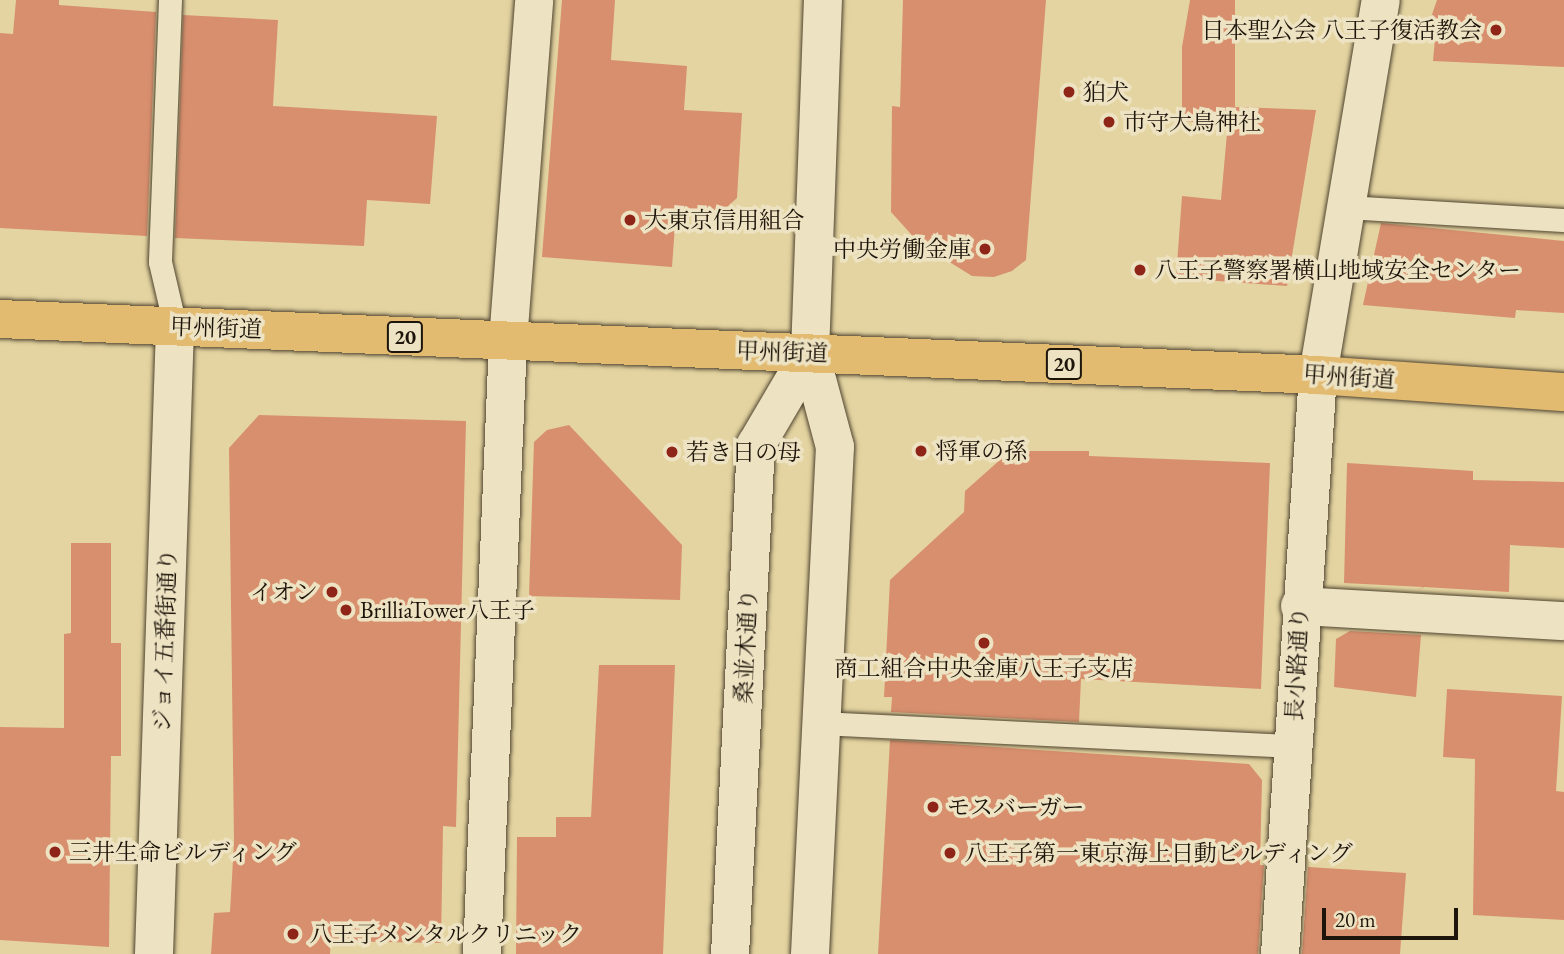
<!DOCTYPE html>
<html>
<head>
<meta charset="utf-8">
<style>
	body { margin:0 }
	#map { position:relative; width:1564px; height:954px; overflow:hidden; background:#e4d4a1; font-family:"EB Garamond","Noto Serif JP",serif }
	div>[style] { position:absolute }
	.building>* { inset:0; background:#d88f6e }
	.roads { filter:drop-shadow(0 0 2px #4f4430) drop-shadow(0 0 2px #4f4430) }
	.lane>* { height:23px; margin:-11.5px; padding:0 11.5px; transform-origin:11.5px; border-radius:11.5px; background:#ede3c2 }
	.street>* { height:38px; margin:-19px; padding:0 19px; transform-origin:19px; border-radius:19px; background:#ede3c2 }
	.secondary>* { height:38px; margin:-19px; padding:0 19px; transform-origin:19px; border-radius:19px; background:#ede3c2 }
	.highway>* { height:38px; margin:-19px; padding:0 19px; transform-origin:19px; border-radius:19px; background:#e2ba70 }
	.dots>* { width:19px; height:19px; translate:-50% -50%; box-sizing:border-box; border:4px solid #ede3c2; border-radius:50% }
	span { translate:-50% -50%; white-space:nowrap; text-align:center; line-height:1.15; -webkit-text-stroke:7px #ede3c2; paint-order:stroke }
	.shield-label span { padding:2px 5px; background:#ede3c2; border:2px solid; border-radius:5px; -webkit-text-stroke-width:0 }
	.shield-label { font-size:21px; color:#1d140b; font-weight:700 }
	.poi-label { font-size:23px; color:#1d140b }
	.right { translate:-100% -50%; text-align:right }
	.left { translate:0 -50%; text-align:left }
	.street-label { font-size:23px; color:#1d140b }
	.scale { position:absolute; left:1322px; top:908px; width:136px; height:32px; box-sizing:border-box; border:4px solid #1d140b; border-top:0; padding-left:9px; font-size:21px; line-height:24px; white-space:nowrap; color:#1d140b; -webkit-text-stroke:5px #ede3c2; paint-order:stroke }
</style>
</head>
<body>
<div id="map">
	<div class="building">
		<i style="clip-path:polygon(16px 0,59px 0,59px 5px,156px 12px,147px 236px,0 228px,0 33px,13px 34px)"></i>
		<i style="clip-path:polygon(562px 0,615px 0,611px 60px,687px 66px,684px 110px,742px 113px,737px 198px,719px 214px,676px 212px,672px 267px,542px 257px)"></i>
		<i style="clip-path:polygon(903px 0,1046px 0,1026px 260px,1012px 271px,994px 277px,972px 276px,919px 243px,891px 212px,892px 106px,900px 107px)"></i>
		<i style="clip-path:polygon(1190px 0,1235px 0,1235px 107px,1316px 110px,1287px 286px,1176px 278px,1182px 196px,1221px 200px,1228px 122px,1182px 122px,1182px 47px)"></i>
		<i style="clip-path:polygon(1437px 0,1564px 0,1564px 67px,1433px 61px,1435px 39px,1428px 26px)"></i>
		<i style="clip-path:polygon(183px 15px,278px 20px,273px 106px,437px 116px,430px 204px,367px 200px,364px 246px,175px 238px)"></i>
		<i style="clip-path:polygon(1381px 223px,1564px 241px,1564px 313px,1516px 310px,1515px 318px,1363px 305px)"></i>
		<i style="clip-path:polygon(259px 415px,466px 421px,456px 827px,443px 826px,441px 943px,331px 941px,330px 954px,211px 954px,214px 913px,230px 912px,234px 842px,229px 448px)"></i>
		<i style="clip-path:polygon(569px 425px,682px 545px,680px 600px,529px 596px,534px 442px,547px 430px)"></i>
		<i style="clip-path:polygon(1010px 451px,1089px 451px,1089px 456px,1270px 463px,1261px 689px,1081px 679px,1079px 722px,891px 712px,892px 697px,884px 697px,890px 580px,964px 512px,965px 491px)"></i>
		<i style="clip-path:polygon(1347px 463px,1473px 471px,1473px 480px,1564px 482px,1564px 548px,1510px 545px,1509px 592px,1424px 587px,1417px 591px,1423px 587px,1344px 583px)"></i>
		<i style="clip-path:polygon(71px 543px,111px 543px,111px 643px,121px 643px,121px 756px,111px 756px,109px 947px,0 940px,0 727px,64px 728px,64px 634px,71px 633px)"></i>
		<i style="clip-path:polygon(1350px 631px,1421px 635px,1416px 697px,1334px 687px,1336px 639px)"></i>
		<i style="clip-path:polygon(599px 665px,675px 665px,663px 954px,516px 954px,517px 837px,556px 837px,556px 817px,591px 817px)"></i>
		<i style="clip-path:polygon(1447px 689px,1562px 696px,1556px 791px,1564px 792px,1564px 920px,1473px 915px,1475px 759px,1443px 757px)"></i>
		<i style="clip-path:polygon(890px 740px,1249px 764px,1262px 780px,1260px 865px,1264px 865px,1258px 954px,878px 954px)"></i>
		<i style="clip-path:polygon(1308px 867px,1406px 873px,1400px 954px,1302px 954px)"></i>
	</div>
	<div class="roads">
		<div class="lane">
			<i style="left:170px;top:0;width:262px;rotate:92.2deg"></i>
			<i style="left:160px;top:262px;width:66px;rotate:76.8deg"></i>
			<i style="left:1345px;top:207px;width:219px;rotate:3.4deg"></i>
			<i style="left:821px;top:723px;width:472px;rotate:2.8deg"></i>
		</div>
		<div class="street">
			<i style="left:1300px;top:606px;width:264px;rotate:3.3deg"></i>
			<i style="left:154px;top:954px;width:628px;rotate:-88.08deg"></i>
			<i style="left:482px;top:954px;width:614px;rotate:-87.57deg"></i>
			<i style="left:508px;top:341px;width:342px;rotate:-85.6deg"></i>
			<i style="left:1280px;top:954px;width:580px;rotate:-86.25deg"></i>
			<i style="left:1318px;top:375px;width:380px;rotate:-80.5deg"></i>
		</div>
		<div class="secondary">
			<i style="left:730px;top:954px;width:510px;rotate:-87.08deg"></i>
			<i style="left:756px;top:445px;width:107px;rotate:-59.6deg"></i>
			<i style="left:810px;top:954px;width:508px;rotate:-87.18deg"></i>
			<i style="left:835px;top:447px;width:97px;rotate:-104.9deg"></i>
			<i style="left:810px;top:353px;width:353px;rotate:-87.9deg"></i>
		</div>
		<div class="highway">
			<i style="left:0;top:319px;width:1319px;rotate:2.43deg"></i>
			<i style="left:1318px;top:375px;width:247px;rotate:4deg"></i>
		</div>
	</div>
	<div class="dots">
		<i style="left:1496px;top:30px;background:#8f2418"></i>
		<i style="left:1069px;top:92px;background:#8f2418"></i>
		<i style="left:1109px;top:122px;background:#8f2418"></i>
		<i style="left:630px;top:220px;background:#8f2418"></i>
		<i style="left:985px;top:249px;background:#8f2418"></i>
		<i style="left:1140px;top:270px;background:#8f2418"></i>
		<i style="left:921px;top:451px;background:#8f2418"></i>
		<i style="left:672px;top:452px;background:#8f2418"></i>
		<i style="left:332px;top:592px;background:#8f2418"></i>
		<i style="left:346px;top:610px;background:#8f2418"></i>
		<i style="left:984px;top:643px;background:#8f2418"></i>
		<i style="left:933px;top:807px;background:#8f2418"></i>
		<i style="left:55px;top:852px;background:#8f2418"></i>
		<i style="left:950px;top:853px;background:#8f2418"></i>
		<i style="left:293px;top:934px;background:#8f2418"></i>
	</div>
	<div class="shield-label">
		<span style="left:405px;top:337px">20</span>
		<span style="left:1064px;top:364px">20</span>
	</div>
	<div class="poi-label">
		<span class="right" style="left:1482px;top:30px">日本聖公会 八王子復活教会</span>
		<span class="left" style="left:1083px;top:92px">狛犬</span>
		<span class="left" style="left:1123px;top:122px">市守大鳥神社</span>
		<span class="left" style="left:644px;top:220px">大東京信用組合</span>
		<span class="right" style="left:971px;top:249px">中央労働金庫</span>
		<span class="left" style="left:1154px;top:270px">八王子警察署横山地域安全センター</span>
		<span class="left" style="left:935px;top:451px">将軍の孫</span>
		<span class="left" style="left:686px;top:452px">若き日の母</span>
		<span class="right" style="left:318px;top:592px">イオン</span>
		<span class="left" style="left:360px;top:610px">BrilliaTower八王子</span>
		<span style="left:984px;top:668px">商工組合中央金庫八王子支店</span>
		<span class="left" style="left:947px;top:807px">モスバーガー</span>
		<span class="left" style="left:69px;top:852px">三井生命ビルディング</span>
		<span class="left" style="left:964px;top:853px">八王子第一東京海上日動ビルディング</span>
		<span class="left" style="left:309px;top:934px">八王子メンタルクリニック</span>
	</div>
	<div class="street-label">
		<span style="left:216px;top:328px;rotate:2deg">甲州街道</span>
		<span style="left:782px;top:352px;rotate:2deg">甲州街道</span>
		<span style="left:1349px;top:377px;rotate:4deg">甲州街道</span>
		<span style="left:165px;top:640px;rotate:-88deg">ジョイ五番街通り</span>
		<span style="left:746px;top:646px;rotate:-87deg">桑並木通り</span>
		<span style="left:1297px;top:664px;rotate:-87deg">長小路通り</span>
	</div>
	<div class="scale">20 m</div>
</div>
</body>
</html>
